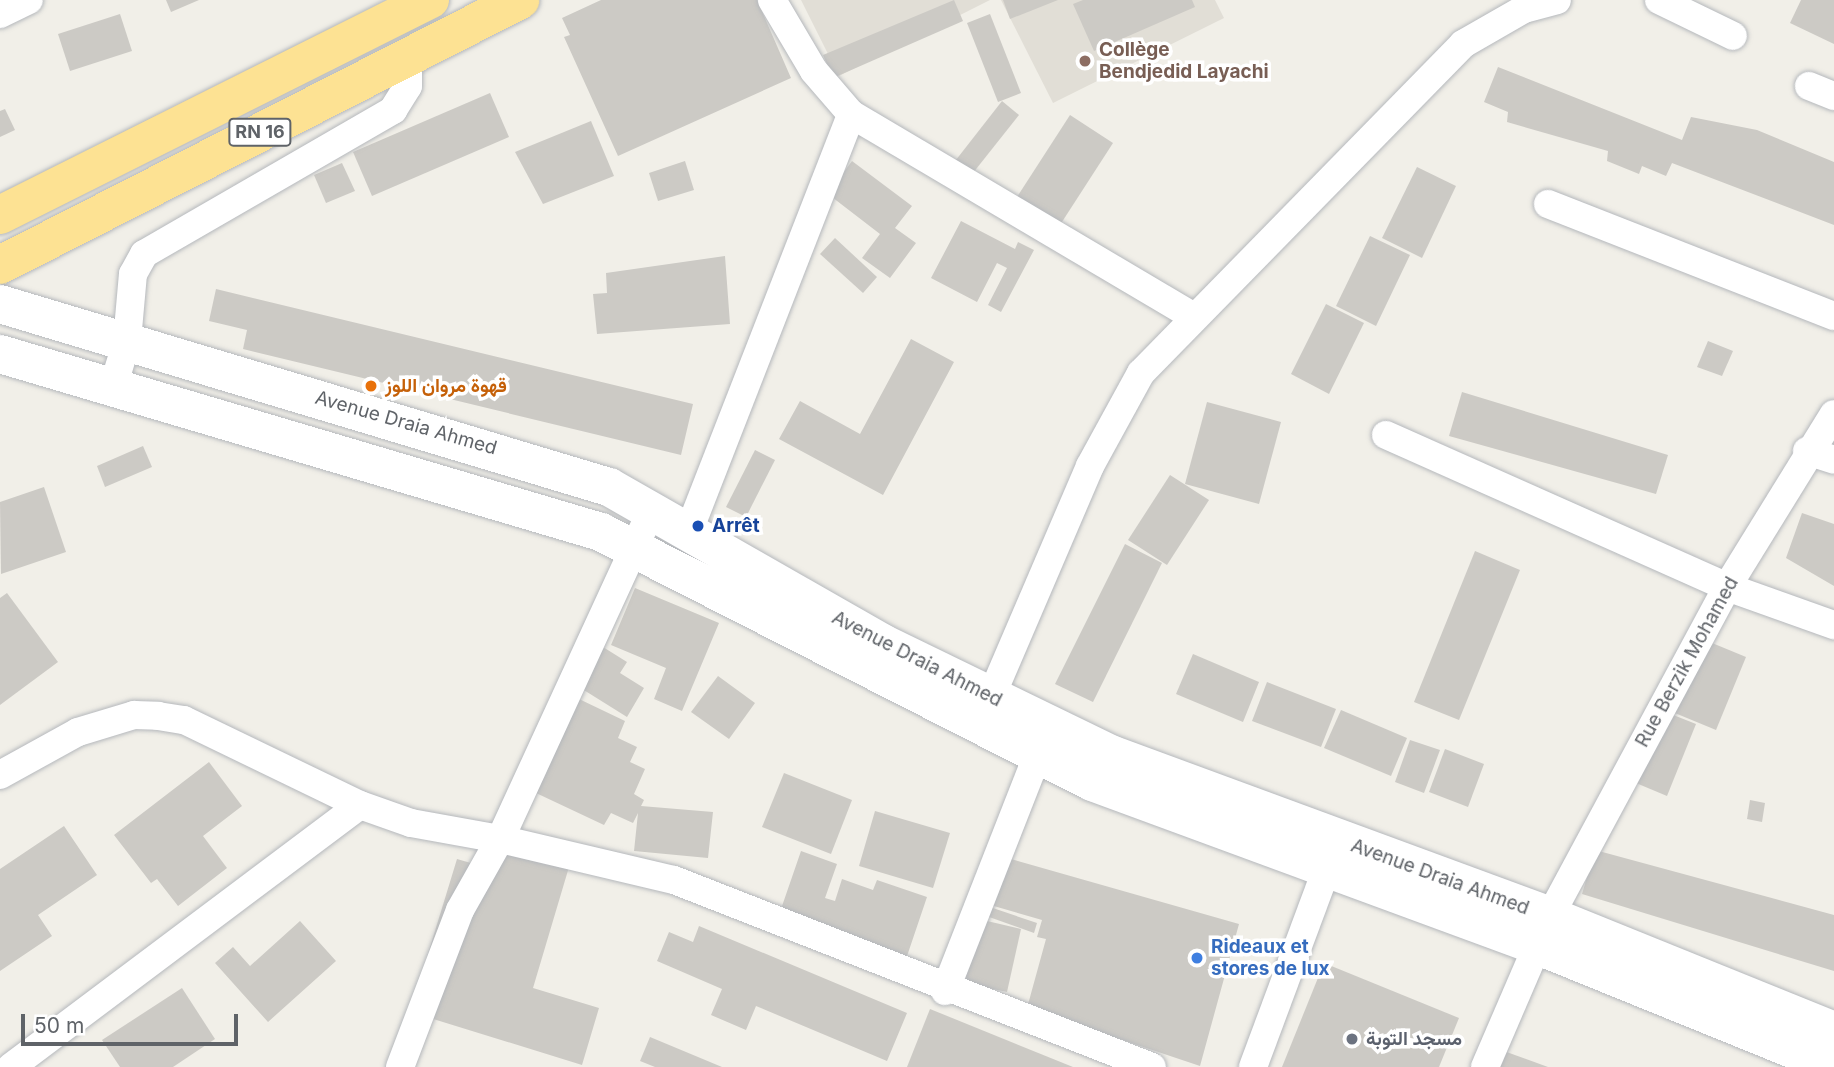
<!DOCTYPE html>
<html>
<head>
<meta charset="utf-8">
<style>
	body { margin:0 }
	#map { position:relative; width:1834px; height:1067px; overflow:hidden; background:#f1efe8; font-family:Inter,Vazirmatn,sans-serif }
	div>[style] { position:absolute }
	.education>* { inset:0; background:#e1ded6 }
	.building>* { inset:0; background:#cccac5 }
	.roads { filter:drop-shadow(0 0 2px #b5b8bc) drop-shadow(0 0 2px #b5b8bc) }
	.street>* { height:28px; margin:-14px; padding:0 14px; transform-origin:14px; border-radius:14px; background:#fff }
	.secondary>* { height:38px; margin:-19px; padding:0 19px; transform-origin:19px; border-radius:19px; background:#fff }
	.highway>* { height:38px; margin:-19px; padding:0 19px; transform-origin:19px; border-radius:19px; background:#fde293 }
	.dots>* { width:19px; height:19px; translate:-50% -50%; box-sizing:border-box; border:4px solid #fff; border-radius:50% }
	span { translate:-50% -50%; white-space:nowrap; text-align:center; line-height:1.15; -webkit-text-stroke:7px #fff; paint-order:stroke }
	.shield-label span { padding:2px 5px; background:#fff; border:2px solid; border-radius:5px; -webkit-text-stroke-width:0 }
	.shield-label { font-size:18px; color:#5f6368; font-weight:700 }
	.education-label { font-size:19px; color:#785e54; font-weight:700 }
	.left { translate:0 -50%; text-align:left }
	.food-label { font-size:19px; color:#c56008; font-weight:700 }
	.street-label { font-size:19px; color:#5f6368 }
	.transit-label { font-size:19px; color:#164399; font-weight:700 }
	.shop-label { font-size:19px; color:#366cbe; font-weight:700 }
	.worship-label { font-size:19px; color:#5b616d; font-weight:700 }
	.scale { position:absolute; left:21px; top:1014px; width:217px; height:32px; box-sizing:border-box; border:4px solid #5f6368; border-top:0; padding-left:9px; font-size:21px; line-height:24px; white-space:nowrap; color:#5f6368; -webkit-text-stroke:5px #fff; paint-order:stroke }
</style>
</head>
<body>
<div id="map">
	<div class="education">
		<i style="clip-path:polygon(801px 0,990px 0,839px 76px)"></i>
		<i style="clip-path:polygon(1001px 0,1215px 0,1224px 18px,1053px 103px)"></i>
	</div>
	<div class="building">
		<i style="clip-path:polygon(166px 0,199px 0,171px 12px)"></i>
		<i style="clip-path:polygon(601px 0,757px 0,791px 78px,618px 156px,564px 37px,570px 35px,562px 18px)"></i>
		<i style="clip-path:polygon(954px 0,963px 21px,833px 78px,823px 55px)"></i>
		<i style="clip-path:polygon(1003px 0,1058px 0,1010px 19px)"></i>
		<i style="clip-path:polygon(1083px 0,1192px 0,1195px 7px,1094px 51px,1073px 4px)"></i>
		<i style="clip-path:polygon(1801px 0,1834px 0,1834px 44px,1790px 23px)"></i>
		<i style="clip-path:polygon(120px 14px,132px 51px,70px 71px,58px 34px)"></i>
		<i style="clip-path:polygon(990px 14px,1021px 93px,998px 102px,967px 23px)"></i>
		<i style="clip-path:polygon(1498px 67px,1682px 140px,1691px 117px,1757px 130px,1834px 162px,1834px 225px,1672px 163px,1666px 176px,1642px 166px,1639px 174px,1607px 161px,1608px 151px,1507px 122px,1508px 112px,1484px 102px)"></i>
		<i style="clip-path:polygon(490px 93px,509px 137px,372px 196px,353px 152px)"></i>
		<i style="clip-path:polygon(1002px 101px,1019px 115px,969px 178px,952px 165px)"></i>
		<i style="clip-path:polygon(5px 109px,15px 130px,0 137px,0 111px)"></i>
		<i style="clip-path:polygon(1070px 115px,1113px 143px,1060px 225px,1017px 197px)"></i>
		<i style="clip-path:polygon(591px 121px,614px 176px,543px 204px,515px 152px)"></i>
		<i style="clip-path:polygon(685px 161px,694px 190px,658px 201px,649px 173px)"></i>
		<i style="clip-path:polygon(852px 161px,912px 206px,895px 228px,916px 243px,890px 278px,862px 258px,880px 234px,828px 194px)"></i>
		<i style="clip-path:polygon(342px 163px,355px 191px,326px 203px,314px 175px)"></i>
		<i style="clip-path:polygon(1417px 167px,1456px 186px,1422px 258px,1382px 238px)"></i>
		<i style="clip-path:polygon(961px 221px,1015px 249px,1018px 242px,1034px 250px,1001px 312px,988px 305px,1007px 268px,997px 263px,977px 302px,931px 278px)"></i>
		<i style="clip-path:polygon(1370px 236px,1410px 255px,1376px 326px,1336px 306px)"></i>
		<i style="clip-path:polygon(835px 238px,877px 277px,863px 293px,820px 254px)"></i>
		<i style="clip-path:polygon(725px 256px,730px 324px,597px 334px,593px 294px,607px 293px,606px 273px)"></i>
		<i style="clip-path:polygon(216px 289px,693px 404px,681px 455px,243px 349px,247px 330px,209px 321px)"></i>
		<i style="clip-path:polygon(1326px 304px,1364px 323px,1329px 394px,1291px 374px)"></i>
		<i style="clip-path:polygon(911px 339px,954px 362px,883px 495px,779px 439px,800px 401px,860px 434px)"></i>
		<i style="clip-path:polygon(1708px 341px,1733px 351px,1722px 376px,1697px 367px)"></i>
		<i style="clip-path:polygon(1462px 392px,1668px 455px,1656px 494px,1449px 436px)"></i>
		<i style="clip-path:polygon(1207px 402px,1281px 422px,1259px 504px,1185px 484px)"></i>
		<i style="clip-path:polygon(143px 446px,152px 467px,105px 487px,97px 466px)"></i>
		<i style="clip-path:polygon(755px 450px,775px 460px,746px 517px,726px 507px)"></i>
		<i style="clip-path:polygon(1170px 475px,1209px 500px,1167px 565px,1128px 540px)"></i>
		<i style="clip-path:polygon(44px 487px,66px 552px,1px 574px,0 502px)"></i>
		<i style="clip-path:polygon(1802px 513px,1834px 524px,1834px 586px,1786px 558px)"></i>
		<i style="clip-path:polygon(1125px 544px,1162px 563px,1093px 702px,1055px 684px)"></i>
		<i style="clip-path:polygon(1475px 551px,1520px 570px,1459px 720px,1414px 702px)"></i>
		<i style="clip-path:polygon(635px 588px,719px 623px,682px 711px,654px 699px,666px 668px,611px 645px)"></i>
		<i style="clip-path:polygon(7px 593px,58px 662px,0 705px,0 598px)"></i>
		<i style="clip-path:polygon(1700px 638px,1746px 657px,1716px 730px,1670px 711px)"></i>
		<i style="clip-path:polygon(603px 647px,627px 662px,620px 673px,644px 688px,627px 717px,579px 687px)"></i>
		<i style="clip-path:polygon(1193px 654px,1259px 682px,1243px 722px,1176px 694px)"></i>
		<i style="clip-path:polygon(718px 676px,755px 703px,729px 739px,691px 712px)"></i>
		<i style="clip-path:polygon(1267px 682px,1336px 709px,1321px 747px,1252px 721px)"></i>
		<i style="clip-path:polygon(579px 699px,625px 721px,618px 738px,637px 747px,630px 762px,645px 769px,634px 794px,644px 800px,641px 806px,713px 812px,708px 858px,634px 851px,638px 813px,633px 823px,611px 813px,604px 825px,536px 793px)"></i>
		<i style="clip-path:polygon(1653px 707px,1696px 724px,1667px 796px,1624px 778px)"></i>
		<i style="clip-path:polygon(1341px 710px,1407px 738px,1391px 776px,1324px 748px)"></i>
		<i style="clip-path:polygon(1410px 740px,1440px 750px,1424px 793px,1395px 782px)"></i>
		<i style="clip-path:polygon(1445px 749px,1484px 764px,1468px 807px,1429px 792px)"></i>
		<i style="clip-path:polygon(209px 762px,242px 806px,203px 836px,227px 868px,178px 906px,157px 879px,151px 883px,114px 835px)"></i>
		<i style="clip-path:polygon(784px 773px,852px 800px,831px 854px,762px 827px)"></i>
		<i style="clip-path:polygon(1750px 800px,1765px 803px,1762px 822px,1747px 819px)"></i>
		<i style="clip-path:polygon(875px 811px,950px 833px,933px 888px,859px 866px)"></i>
		<i style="clip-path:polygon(64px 826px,97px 875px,38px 915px,52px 936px,0 971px,0 869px)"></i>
		<i style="clip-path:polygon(488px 843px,569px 867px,533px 988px,599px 1008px,582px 1065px,430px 1018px,413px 1003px,457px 859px,481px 866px)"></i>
		<i style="clip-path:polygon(1595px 850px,1834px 915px,1834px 971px,1582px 894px)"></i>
		<i style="clip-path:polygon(801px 851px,837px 864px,825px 898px,835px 901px,842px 879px,873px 890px,877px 880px,927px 897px,905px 962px,781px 909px)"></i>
		<i style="clip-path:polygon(993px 854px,1239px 924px,1200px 1066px,1027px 1008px,1046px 939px,1037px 937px,1042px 920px,980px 902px)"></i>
		<i style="clip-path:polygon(978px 903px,1037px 923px,1034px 933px,975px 912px)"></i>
		<i style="clip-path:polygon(970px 917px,1021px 929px,1007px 992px,955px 981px)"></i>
		<i style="clip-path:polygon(300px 921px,336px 961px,268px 1022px,215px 963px,233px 947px,250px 966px)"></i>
		<i style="clip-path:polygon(699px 926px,907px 1013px,887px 1061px,756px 1006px,746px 1030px,711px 1015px,722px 989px,657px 961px,669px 932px,693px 942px)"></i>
		<i style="clip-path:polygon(1324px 963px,1459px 1018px,1439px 1067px,1282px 1067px)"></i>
		<i style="clip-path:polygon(182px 988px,215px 1039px,173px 1067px,120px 1067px,102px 1040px)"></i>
		<i style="clip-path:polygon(930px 1009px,1073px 1067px,907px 1067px)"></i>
		<i style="clip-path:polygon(650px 1037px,722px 1067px,655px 1067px,640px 1061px)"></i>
		<i style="clip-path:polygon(1501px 1050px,1548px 1067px,1495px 1067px)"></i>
	</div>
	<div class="roads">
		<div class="street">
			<i style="left:772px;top:0;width:82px;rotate:59.4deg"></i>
			<i style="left:814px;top:71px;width:57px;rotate:49.3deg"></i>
			<i style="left:851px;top:114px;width:397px;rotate:30.6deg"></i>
			<i style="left:1659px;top:0;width:82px;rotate:25.9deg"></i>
			<i style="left:0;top:14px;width:32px;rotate:-26deg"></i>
			<i style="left:1809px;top:86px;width:27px;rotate:22deg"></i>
			<i style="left:1548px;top:204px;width:307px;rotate:21.4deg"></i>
			<i style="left:113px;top:387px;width:48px;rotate:-73.1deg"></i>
			<i style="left:127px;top:341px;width:67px;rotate:-84.9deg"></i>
			<i style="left:133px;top:274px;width:23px;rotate:-61deg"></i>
			<i style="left:144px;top:254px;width:288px;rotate:-30deg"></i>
			<i style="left:393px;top:110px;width:28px;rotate:-58deg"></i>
			<i style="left:408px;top:86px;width:29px;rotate:-90deg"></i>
			<i style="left:1386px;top:435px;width:373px;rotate:24deg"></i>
			<i style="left:1727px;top:587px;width:114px;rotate:19.6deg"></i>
			<i style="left:1807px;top:451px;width:28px;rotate:18deg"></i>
			<i style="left:653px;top:507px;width:366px;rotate:114.7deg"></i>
			<i style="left:500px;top:839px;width:179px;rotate:13.3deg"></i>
			<i style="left:674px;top:880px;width:513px;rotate:21.37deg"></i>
			<i style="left:690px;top:528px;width:444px;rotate:-68.7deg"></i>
			<i style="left:991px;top:697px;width:251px;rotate:-66.8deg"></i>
			<i style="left:1090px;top:466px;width:106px;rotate:-61.3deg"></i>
			<i style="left:1141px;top:373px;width:460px;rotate:-45.6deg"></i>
			<i style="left:1463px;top:44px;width:70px;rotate:-29.8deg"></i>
			<i style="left:1524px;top:9px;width:34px;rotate:-15deg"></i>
			<i style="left:0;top:775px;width:89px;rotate:-28.9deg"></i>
			<i style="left:78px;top:732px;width:59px;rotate:-16.9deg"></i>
			<i style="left:134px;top:715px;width:24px;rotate:2deg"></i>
			<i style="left:158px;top:716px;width:26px;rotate:9deg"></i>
			<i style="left:184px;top:720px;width:195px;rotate:25.8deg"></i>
			<i style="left:360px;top:805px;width:54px;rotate:19.4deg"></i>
			<i style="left:411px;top:823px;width:90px;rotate:10.2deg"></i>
			<i style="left:500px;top:839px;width:81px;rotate:119.4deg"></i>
			<i style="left:460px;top:910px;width:168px;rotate:110.9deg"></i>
			<i style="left:945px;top:991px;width:252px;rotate:-68.6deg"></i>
			<i style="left:11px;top:1067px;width:436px;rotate:-36.9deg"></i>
			<i style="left:1253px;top:1067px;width:209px;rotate:-69.6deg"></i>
			<i style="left:1485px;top:1067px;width:164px;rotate:-66.7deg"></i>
			<i style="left:1550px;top:916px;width:374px;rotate:-61.7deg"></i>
			<i style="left:1727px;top:587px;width:203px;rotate:-58.3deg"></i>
		</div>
		<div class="secondary">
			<i style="left:0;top:304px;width:636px;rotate:16.73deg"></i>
			<i style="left:609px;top:487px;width:314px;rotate:29.7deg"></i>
			<i style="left:882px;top:643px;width:257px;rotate:25.9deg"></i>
			<i style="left:1113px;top:755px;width:466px;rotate:20.2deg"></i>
			<i style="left:1550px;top:916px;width:306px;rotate:22deg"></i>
			<i style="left:0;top:354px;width:627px;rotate:16.5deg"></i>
			<i style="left:601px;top:532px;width:551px;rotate:26.98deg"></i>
			<i style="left:1092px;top:782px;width:473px;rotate:20.2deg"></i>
			<i style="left:1536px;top:945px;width:322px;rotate:22.1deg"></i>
		</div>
		<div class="highway">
			<i style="left:0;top:215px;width:481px;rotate:-26.6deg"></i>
			<i style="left:0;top:265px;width:584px;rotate:-27deg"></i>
		</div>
	</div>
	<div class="dots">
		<i style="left:1085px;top:61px;background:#8d6e63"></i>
		<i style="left:371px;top:386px;background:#e8710a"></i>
		<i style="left:698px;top:526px;background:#1a4fb4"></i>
		<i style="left:1197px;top:958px;background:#3f7fe0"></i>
		<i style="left:1352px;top:1039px;background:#6b7280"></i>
	</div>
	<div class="shield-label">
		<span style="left:260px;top:132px">RN 16</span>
	</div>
	<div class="education-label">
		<span class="left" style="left:1099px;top:61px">Collège<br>Bendjedid Layachi</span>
	</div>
	<div class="food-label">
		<span class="left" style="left:385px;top:386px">قهوة مروان اللوز</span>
	</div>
	<div class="street-label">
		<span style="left:406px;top:423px;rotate:16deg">Avenue Draia Ahmed</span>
		<span style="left:917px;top:659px;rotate:27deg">Avenue Draia Ahmed</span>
		<span style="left:1687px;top:662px;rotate:-61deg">Rue Berzik Mohamed</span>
		<span style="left:1440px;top:877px;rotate:20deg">Avenue Draia Ahmed</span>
	</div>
	<div class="transit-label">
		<span class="left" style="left:712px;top:526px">Arrêt</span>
	</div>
	<div class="shop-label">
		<span class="left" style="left:1211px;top:958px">Rideaux et<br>stores de lux</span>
	</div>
	<div class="worship-label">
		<span class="left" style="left:1366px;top:1039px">مسجد التوبة</span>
	</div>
	<div class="scale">50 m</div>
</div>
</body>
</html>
